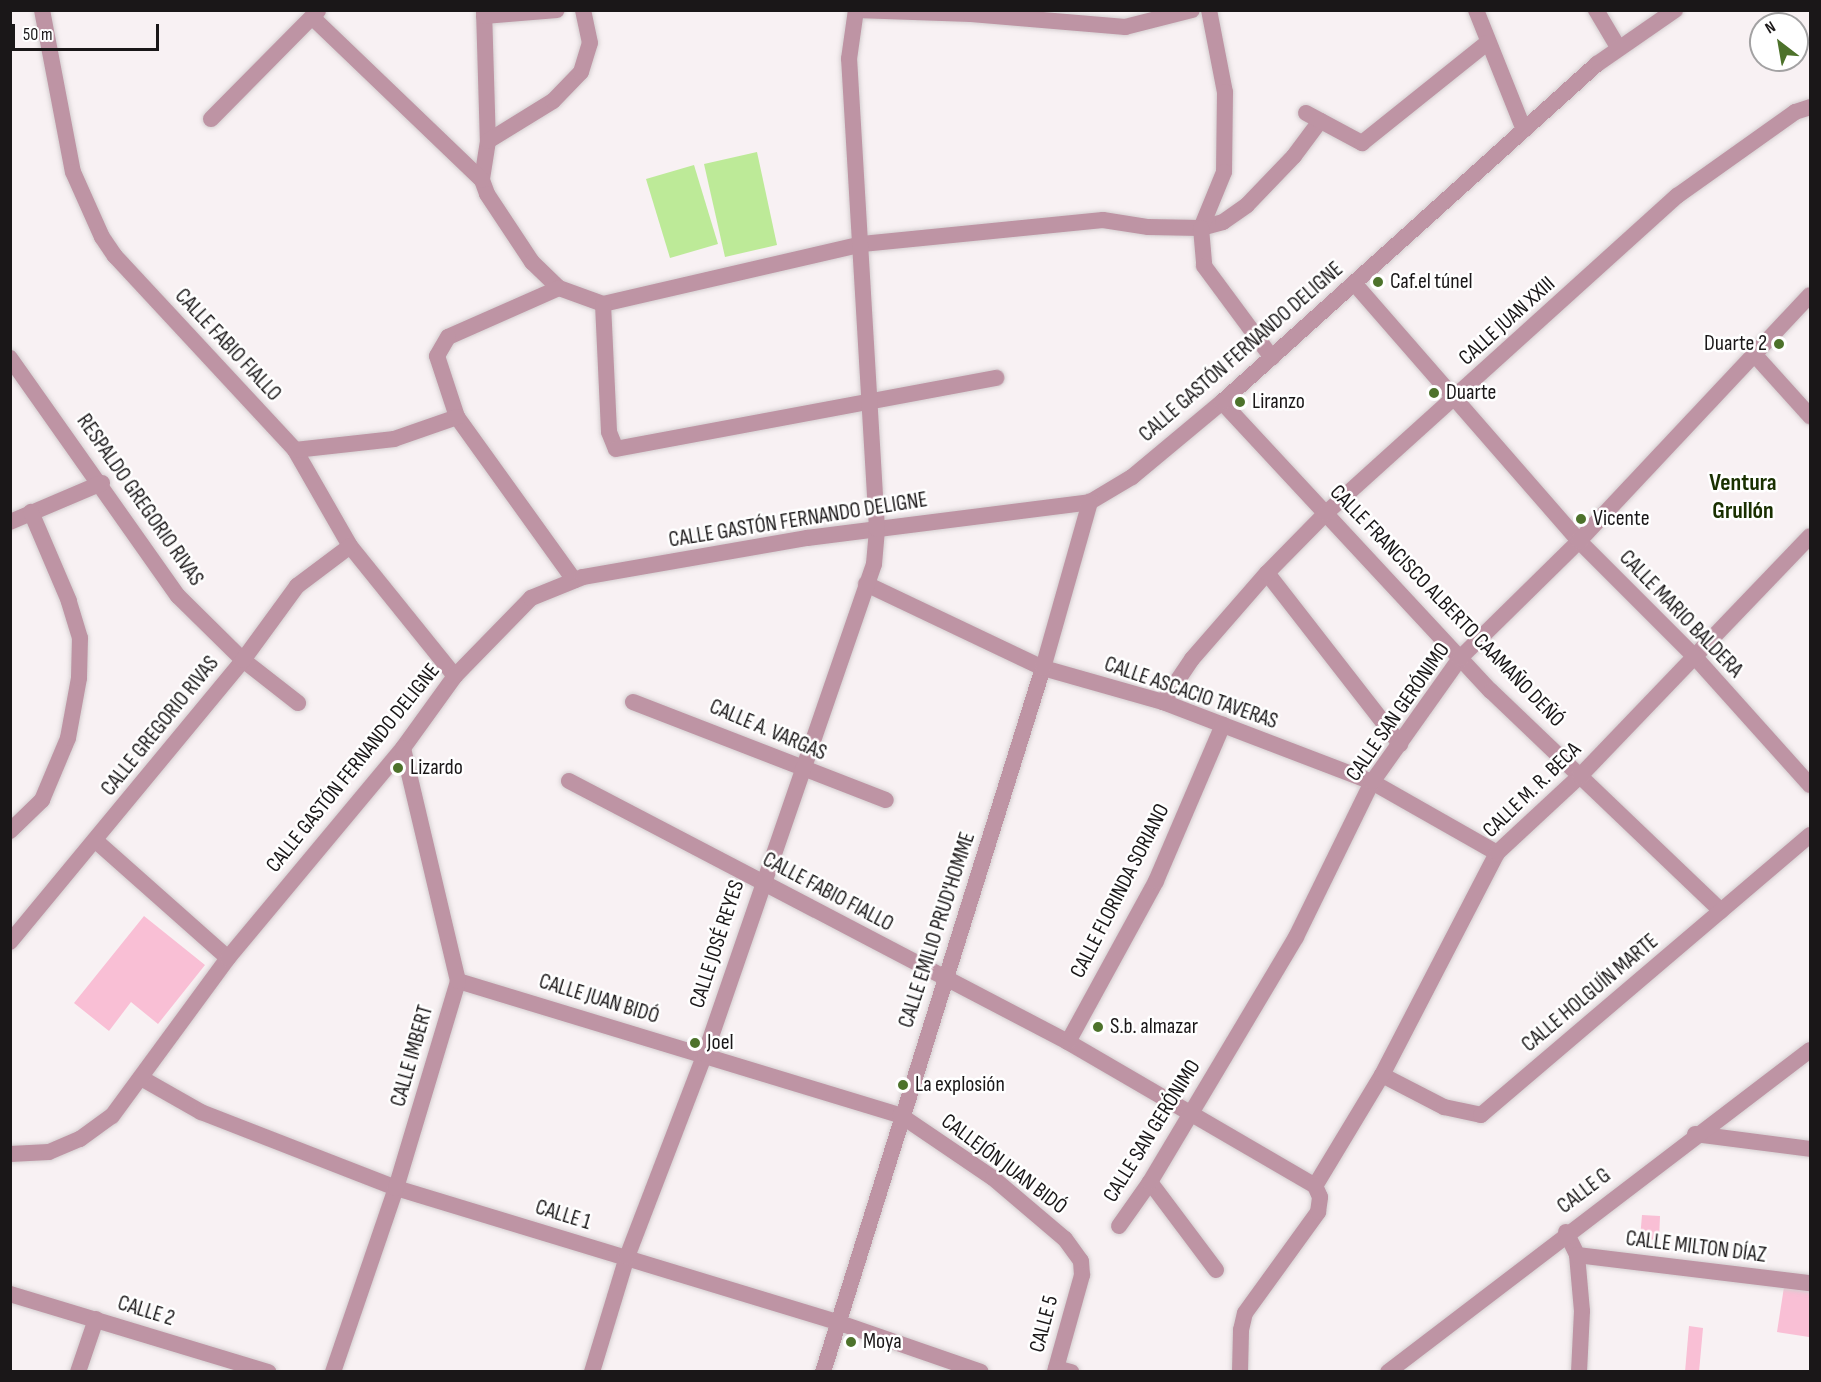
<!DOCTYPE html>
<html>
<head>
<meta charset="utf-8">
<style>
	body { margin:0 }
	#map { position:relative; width:1821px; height:1382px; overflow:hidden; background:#f8f1f3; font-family:"Sofia Sans Condensed",sans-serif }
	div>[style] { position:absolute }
	.green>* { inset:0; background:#bdea98 }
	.building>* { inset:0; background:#f9bfd5 }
	.roads { filter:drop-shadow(0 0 2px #d4ced0) drop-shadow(0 0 2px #d4ced0) }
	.minor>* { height:16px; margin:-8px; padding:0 8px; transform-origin:8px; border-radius:8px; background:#be94a4 }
	.dots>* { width:16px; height:16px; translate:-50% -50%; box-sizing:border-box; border:3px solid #fff; border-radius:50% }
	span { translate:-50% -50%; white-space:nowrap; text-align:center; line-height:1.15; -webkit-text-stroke:5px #fff; paint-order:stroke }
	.poi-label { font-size:22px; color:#1a1718 }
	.left { translate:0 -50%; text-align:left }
	.right { translate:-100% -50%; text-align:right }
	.street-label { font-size:22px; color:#1a1718 }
	.neighbourhood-label { font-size:24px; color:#193000; font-weight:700 }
	.frame { position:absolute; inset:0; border:12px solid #1a1718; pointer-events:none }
	.north { position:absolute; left:1749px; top:12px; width:60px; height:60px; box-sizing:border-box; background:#fff; border:2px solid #a3a2a3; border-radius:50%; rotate:329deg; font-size:16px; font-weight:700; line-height:24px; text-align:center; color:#1a1718 }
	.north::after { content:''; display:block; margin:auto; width:21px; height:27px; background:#4d722b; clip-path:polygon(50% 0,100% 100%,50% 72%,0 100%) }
	.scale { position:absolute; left:12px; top:24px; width:147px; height:27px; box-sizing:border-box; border:3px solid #1a1718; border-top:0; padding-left:8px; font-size:18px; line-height:21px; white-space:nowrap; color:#1a1718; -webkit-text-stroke:4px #fff; paint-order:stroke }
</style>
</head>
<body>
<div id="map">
	<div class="green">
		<i style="clip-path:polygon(757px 152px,777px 245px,725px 257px,704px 164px)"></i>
		<i style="clip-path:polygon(694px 165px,718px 244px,670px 258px,646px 179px)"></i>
	</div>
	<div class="building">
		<i style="clip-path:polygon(144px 916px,205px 965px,158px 1024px,131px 1002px,109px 1031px,74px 1003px)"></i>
		<i style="clip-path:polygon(1642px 1215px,1660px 1216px,1659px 1240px,1640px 1239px)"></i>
		<i style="clip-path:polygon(1784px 1287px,1810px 1291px,1809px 1337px,1777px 1332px)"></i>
		<i style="clip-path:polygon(1689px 1326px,1703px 1328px,1699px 1372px,1685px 1372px)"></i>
	</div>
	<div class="roads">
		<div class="minor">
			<i style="left:42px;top:10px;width:165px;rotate:79.2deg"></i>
			<i style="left:73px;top:172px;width:71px;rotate:66deg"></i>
			<i style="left:102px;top:237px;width:23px;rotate:56deg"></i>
			<i style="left:115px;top:256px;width:265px;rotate:47.1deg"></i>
			<i style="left:295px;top:450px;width:111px;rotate:60.2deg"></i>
			<i style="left:350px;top:546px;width:167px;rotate:51.1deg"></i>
			<i style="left:484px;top:10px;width:131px;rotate:88.3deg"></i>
			<i style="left:488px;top:141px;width:39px;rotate:99deg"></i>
			<i style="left:482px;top:180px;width:15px;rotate:70deg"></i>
			<i style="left:487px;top:194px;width:82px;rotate:56.5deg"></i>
			<i style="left:532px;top:262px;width:37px;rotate:44deg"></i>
			<i style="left:559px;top:288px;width:47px;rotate:20deg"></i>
			<i style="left:603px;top:304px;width:266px;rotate:-13deg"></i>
			<i style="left:862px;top:244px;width:242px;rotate:-5.7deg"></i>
			<i style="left:1103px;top:220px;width:46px;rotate:8.8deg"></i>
			<i style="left:1148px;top:227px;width:53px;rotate:1.1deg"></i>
			<i style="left:1201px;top:228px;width:23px;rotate:-15deg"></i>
			<i style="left:1223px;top:222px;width:29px;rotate:-35deg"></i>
			<i style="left:1247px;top:205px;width:68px;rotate:-46.2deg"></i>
			<i style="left:1294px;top:156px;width:44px;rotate:-53.4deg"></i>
			<i style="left:856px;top:10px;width:115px;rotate:2deg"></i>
			<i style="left:971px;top:14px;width:155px;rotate:4.8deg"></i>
			<i style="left:1125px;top:27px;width:69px;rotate:-14.2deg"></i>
			<i style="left:1209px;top:10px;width:84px;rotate:79deg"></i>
			<i style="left:1225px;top:92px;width:80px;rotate:90.7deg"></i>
			<i style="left:1224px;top:172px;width:61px;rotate:112.3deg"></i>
			<i style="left:1201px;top:228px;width:38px;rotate:85deg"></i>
			<i style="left:1204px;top:266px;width:114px;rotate:53.5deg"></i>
			<i style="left:1476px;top:10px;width:129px;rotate:68.2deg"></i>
			<i style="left:1596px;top:10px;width:43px;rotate:59.3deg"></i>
			<i style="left:484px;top:16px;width:73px;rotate:-4.7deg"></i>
			<i style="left:313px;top:18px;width:234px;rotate:43.8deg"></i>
			<i style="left:1306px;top:113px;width:64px;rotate:28.2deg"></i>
			<i style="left:1362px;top:143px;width:160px;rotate:-38.7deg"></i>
			<i style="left:211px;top:119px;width:152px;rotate:-45.3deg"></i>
			<i style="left:488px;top:141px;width:76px;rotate:-31.6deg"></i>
			<i style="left:553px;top:101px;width:40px;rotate:-46deg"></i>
			<i style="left:581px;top:72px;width:30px;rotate:-73deg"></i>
			<i style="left:590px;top:43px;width:34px;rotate:-102deg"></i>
			<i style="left:1354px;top:283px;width:342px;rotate:48.9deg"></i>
			<i style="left:1579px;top:541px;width:164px;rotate:45deg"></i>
			<i style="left:1695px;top:657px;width:172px;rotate:48.1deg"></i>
			<i style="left:559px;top:288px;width:121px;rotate:156.2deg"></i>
			<i style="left:448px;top:337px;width:22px;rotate:120deg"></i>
			<i style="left:437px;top:356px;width:64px;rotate:71.8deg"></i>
			<i style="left:457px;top:417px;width:201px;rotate:54.3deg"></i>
			<i style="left:603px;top:304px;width:128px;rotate:87.3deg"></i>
			<i style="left:609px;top:432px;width:18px;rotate:68deg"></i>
			<i style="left:616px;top:449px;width:387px;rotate:-10.6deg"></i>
			<i style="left:1754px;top:354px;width:84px;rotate:47.9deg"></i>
			<i style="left:10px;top:358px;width:291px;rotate:54.8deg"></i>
			<i style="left:178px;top:596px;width:91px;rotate:44.6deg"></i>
			<i style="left:243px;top:660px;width:70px;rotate:38deg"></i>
			<i style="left:1222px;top:402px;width:395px;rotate:47.1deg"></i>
			<i style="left:1491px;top:691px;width:318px;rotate:43.7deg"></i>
			<i style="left:295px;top:450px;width:100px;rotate:-6.3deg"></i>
			<i style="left:394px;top:439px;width:67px;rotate:-19.2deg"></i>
			<i style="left:10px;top:522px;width:100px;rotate:-23deg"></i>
			<i style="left:1267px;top:573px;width:217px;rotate:52.1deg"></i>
			<i style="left:866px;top:584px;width:196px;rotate:25.4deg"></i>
			<i style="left:1043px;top:668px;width:125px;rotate:15.8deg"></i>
			<i style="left:1163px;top:702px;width:224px;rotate:20.9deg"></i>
			<i style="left:1372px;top:782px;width:144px;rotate:29.6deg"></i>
			<i style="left:633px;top:702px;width:271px;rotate:21.2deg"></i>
			<i style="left:1163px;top:702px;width:52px;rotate:-56deg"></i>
			<i style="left:1192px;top:659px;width:114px;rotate:-48.9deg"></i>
			<i style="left:1267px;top:573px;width:84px;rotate:-45.5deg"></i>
			<i style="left:1326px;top:513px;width:473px;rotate:-42.1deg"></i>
			<i style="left:1677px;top:196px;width:145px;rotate:-35.4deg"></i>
			<i style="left:1795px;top:112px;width:16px;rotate:-18deg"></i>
			<i style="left:569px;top:781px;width:563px;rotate:27.61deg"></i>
			<i style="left:1068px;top:1042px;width:286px;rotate:30.2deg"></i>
			<i style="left:10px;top:831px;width:45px;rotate:-44.1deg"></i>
			<i style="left:42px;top:800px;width:67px;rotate:-67.2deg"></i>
			<i style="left:68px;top:738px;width:61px;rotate:-79.6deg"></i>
			<i style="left:79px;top:678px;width:40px;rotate:-88.6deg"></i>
			<i style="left:80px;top:638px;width:39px;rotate:-107deg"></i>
			<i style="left:69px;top:601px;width:97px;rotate:-113.1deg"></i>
			<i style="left:96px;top:841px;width:176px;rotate:41.6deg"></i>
			<i style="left:10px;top:942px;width:366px;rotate:-50.4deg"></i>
			<i style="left:243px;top:660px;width:92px;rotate:-53.9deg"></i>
			<i style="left:297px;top:586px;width:66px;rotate:-37deg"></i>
			<i style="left:458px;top:981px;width:462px;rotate:16.9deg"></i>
			<i style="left:900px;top:1115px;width:112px;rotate:34.1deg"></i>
			<i style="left:993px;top:1178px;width:94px;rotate:40.3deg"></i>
			<i style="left:1065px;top:1239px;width:27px;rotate:54deg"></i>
			<i style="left:1081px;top:1261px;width:14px;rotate:86deg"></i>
			<i style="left:1082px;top:1275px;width:101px;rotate:105.6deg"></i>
			<i style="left:1068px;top:1042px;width:183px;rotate:-61.3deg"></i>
			<i style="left:1156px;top:881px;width:170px;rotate:-66.8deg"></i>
			<i style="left:1382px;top:1075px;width:70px;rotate:27.3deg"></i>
			<i style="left:1444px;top:1107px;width:38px;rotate:12deg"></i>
			<i style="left:1481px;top:1115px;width:432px;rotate:-40.4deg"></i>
			<i style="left:141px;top:1078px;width:69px;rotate:29.5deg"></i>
			<i style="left:201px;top:1112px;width:209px;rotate:21.3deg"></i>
			<i style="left:396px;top:1188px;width:461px;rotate:16.9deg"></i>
			<i style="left:837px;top:1322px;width:152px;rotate:19.1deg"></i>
			<i style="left:1695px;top:1134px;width:116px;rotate:7.4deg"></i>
			<i style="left:10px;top:1154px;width:39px;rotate:-3deg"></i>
			<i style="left:49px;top:1152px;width:34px;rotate:-23deg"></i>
			<i style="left:80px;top:1139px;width:39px;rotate:-36deg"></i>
			<i style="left:112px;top:1116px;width:196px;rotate:-53.7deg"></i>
			<i style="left:228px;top:958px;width:273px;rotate:-50.2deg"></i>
			<i style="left:403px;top:748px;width:89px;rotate:-54.2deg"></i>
			<i style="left:455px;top:676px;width:109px;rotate:-45.7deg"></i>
			<i style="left:531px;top:598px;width:56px;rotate:-22deg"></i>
			<i style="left:583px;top:577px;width:227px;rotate:-9.9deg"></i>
			<i style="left:807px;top:538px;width:285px;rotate:-7.2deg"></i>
			<i style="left:1090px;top:502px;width:49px;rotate:-30.8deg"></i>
			<i style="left:1132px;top:477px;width:117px;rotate:-39.8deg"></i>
			<i style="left:1222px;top:402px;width:505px;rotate:-42.03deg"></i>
			<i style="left:1597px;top:64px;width:95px;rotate:-34.7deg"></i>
			<i style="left:1150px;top:1182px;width:110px;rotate:53.1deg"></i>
			<i style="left:1315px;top:1186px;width:130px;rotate:-58.9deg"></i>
			<i style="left:1382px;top:1075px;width:250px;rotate:-62.6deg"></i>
			<i style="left:1497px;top:853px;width:113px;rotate:-42.9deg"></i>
			<i style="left:1580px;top:776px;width:332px;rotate:-46.2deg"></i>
			<i style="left:1119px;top:1226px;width:54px;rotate:-54.8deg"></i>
			<i style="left:1150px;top:1182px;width:285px;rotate:-59.2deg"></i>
			<i style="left:1296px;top:937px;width:173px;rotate:-63.9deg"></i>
			<i style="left:1372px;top:782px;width:152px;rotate:-54.6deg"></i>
			<i style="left:1460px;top:658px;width:167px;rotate:-44.5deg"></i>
			<i style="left:1579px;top:541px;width:337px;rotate:-46.8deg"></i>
			<i style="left:1566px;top:1232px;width:25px;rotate:64deg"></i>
			<i style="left:1577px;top:1255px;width:56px;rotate:84.9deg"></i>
			<i style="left:1582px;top:1311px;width:61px;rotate:92.8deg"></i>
			<i style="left:1577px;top:1255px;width:235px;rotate:6.9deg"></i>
			<i style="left:10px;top:1294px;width:270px;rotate:16.8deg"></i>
			<i style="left:1056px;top:1368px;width:16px;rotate:15deg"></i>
			<i style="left:78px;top:1372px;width:56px;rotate:-71.2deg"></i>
			<i style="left:333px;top:1372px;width:194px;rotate:-71.1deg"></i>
			<i style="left:396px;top:1188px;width:216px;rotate:-73.3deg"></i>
			<i style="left:458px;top:981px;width:239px;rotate:-103.3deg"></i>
			<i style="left:592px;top:1372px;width:120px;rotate:-73.1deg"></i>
			<i style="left:627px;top:1257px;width:217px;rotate:-69deg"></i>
			<i style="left:705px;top:1054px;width:518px;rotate:-70.97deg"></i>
			<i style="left:874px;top:564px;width:35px;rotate:-85deg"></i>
			<i style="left:877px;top:529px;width:471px;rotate:-93.4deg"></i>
			<i style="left:849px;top:59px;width:49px;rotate:-81.9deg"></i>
			<i style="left:823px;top:1372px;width:738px;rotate:-72.65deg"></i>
			<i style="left:1043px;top:668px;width:173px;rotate:-74.2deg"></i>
			<i style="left:1240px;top:1372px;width:42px;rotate:-88.6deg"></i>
			<i style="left:1241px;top:1330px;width:17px;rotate:-77deg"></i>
			<i style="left:1245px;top:1313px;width:125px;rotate:-54.1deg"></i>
			<i style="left:1318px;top:1212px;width:15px;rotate:-82deg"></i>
			<i style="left:1320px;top:1197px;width:12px;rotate:-114deg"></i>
			<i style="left:1388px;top:1372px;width:531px;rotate:-37.34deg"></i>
		</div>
	</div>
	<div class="dots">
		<i style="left:1378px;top:282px;background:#4d722b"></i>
		<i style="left:1779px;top:344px;background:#4d722b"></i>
		<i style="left:1434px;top:393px;background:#4d722b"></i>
		<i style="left:1240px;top:402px;background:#4d722b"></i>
		<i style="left:1581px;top:519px;background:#4d722b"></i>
		<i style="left:398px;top:768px;background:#4d722b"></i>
		<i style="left:1098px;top:1027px;background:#4d722b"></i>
		<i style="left:695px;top:1043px;background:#4d722b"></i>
		<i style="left:903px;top:1085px;background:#4d722b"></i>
		<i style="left:851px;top:1342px;background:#4d722b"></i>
	</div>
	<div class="poi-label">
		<span class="left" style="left:1390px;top:282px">Caf.el túnel</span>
		<span class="right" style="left:1767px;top:344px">Duarte 2</span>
		<span class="left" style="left:1446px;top:393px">Duarte</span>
		<span class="left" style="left:1252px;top:402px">Liranzo</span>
		<span class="left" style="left:1593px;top:519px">Vicente</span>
		<span class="left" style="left:410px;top:768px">Lizardo</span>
		<span class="left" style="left:1110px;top:1027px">S.b. almazar</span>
		<span class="left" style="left:707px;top:1043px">Joel</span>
		<span class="left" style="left:915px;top:1085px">La explosión</span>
		<span class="left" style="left:863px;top:1342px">Moya</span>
	</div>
	<div class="street-label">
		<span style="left:1507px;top:321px;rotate:-42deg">CALLE JUAN XXIII</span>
		<span style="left:228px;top:345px;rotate:47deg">CALLE FABIO FIALLO</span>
		<span style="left:1241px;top:352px;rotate:-41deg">CALLE GASTÓN FERNANDO DELIGNE</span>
		<span style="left:140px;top:500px;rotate:55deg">RESPALDO GREGORIO RIVAS</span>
		<span style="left:798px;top:520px;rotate:-9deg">CALLE GASTÓN FERNANDO DELIGNE</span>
		<span style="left:1447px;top:606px;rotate:46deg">CALLE FRANCISCO ALBERTO CAAMAÑO DEÑÓ</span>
		<span style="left:1681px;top:614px;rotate:46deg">CALLE MARIO BALDERA</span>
		<span style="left:1191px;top:693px;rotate:19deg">CALLE ASCACIO TAVERAS</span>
		<span style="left:1398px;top:712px;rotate:-55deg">CALLE SAN GERÓNIMO</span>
		<span style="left:160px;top:726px;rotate:-51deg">CALLE GREGORIO RIVAS</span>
		<span style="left:768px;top:730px;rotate:23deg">CALLE A. VARGAS</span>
		<span style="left:353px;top:768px;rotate:-51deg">CALLE GASTÓN FERNANDO DELIGNE</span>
		<span style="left:1532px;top:790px;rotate:-44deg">CALLE M. R. BECA</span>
		<span style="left:1120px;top:891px;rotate:-63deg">CALLE FLORINDA SORIANO</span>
		<span style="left:828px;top:892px;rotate:28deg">CALLE FABIO FIALLO</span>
		<span style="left:937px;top:930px;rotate:-72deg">CALLE EMILIO PRUD'HOMME</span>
		<span style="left:717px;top:944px;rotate:-72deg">CALLE JOSÉ REYES</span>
		<span style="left:1590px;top:993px;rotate:-40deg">CALLE HOLGUÍN MARTE</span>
		<span style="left:599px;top:999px;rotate:17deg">CALLE JUAN BIDÓ</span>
		<span style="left:412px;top:1056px;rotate:-74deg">CALLE IMBERT</span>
		<span style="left:1152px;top:1131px;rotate:-58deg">CALLE SAN GERÓNIMO</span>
		<span style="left:1004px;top:1164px;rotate:37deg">CALLEJÓN JUAN BIDÓ</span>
		<span style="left:1584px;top:1191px;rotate:-37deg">CALLE G</span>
		<span style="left:563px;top:1215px;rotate:17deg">CALLE 1</span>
		<span style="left:1696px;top:1247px;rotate:7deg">CALLE MILTON DÍAZ</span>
		<span style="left:146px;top:1311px;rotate:17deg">CALLE 2</span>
		<span style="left:1044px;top:1324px;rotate:-75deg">CALLE 5</span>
	</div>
	<div class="neighbourhood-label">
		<span style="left:1743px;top:497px">Ventura<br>Grullón</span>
	</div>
	<div class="frame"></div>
	<div class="north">N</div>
	<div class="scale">50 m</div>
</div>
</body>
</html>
